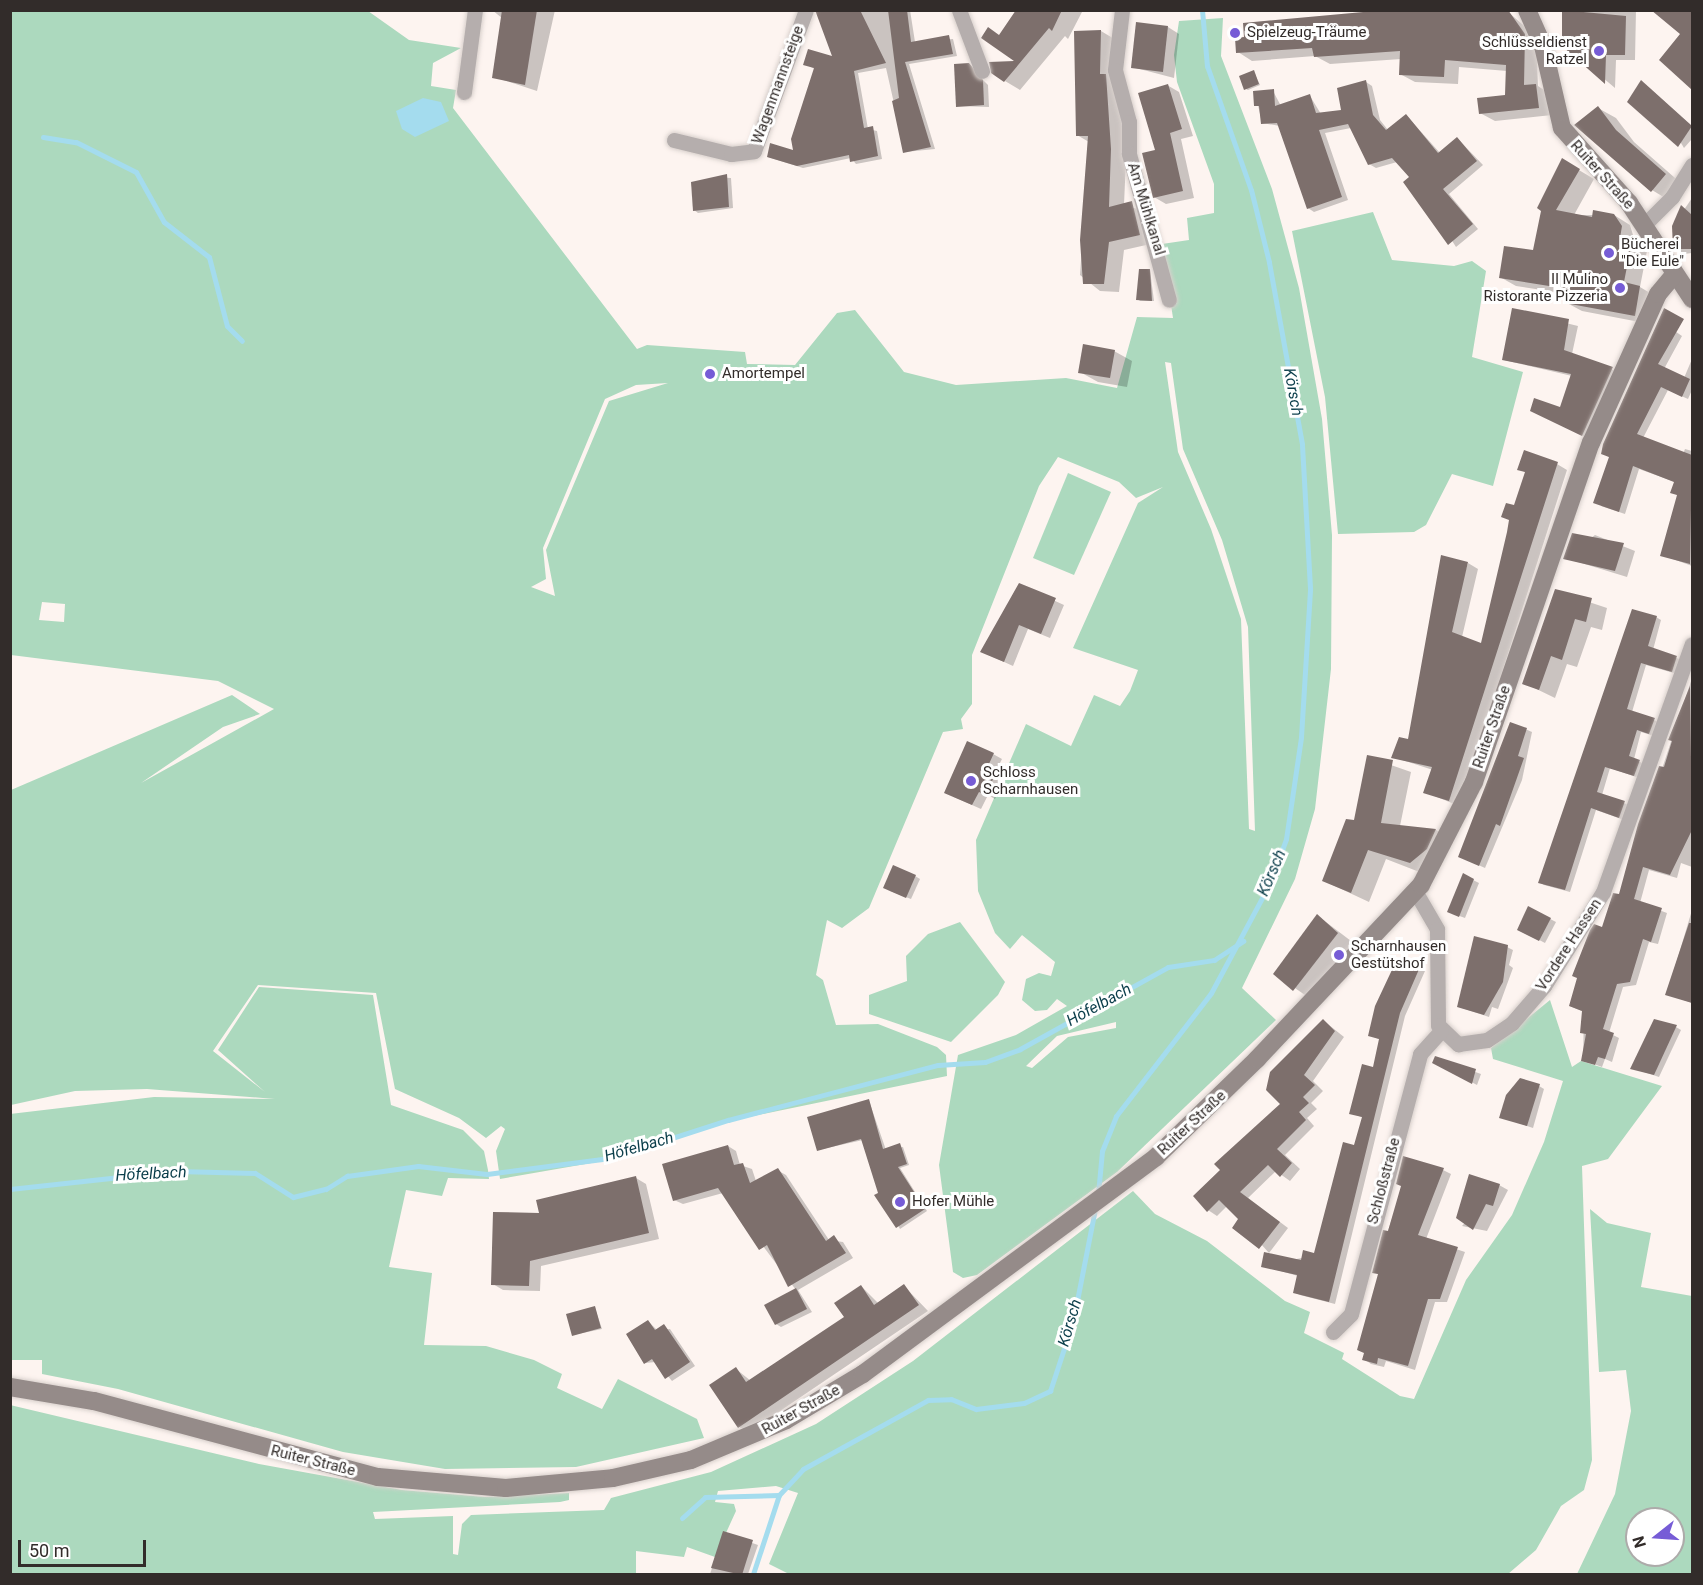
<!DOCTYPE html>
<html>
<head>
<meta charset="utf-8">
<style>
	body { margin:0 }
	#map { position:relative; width:1703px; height:1585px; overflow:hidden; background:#fdf4f0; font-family:Roboto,sans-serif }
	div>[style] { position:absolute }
	.green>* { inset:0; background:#acd9be }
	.water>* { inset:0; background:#a4dcee }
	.shadow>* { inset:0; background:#0003 }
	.stream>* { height:5px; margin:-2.5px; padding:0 2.5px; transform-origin:2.5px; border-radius:2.5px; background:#a4dcee }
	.building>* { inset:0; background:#7d6f6c }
	.roads { filter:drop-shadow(0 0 2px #d8d0cc) drop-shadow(0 0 2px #d8d0cc) }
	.street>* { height:15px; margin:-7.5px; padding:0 7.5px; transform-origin:7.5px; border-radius:7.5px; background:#b5aead }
	.secondary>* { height:18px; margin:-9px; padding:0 9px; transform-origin:9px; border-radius:9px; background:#958b89 }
	.dots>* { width:16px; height:16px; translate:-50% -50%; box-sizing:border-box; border:3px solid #fff; border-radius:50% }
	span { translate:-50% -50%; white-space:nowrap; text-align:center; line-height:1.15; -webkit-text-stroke:6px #fff; paint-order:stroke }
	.poi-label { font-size:15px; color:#322c2a }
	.left { translate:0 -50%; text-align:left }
	.right { translate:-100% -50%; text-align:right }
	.street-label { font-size:15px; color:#322c2a }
	.water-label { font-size:16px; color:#0a3d4a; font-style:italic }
	.frame { position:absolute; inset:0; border:12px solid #322c2a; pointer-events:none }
	.north { position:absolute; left:1625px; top:1507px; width:60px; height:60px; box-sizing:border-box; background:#fff; border:2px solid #adabaa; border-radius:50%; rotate:253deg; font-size:16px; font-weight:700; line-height:24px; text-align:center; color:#322c2a }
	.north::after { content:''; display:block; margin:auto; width:21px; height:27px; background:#765cd6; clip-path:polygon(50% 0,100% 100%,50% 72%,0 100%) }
	.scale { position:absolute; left:18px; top:1540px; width:128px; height:27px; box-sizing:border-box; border:3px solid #322c2a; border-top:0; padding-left:8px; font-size:18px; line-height:21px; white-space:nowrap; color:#322c2a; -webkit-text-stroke:4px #fff; paint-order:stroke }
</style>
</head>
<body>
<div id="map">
	<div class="green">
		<i style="clip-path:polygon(evenodd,11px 11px,368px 11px,409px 40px,461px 48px,433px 63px,431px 86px,456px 90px,453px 108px,637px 349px,647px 345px,745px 352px,747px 364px,795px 365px,837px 313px,855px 310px,904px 372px,956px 385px,1066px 378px,1117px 388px,1137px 317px,1173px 318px,1162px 244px,1189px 240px,1187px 218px,1214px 213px,1214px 184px,1177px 82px,1174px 55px,1179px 21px,1223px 18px,1221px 56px,1272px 189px,1299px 288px,1322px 419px,1332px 535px,1331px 669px,1315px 809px,1295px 879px,1242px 988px,1276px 1020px,1117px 1172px,977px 1275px,963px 1278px,953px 1272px,939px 1165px,958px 1055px,1016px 1035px,1067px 1006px,1057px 999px,1047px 1010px,1035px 1011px,1022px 1000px,1026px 979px,1039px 973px,1051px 976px,1055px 962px,1022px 935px,1010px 949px,995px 933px,978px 891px,976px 840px,1026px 724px,1071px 746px,1094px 695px,1120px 706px,1130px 691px,1138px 670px,1073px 648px,1138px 503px,1163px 487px,1136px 498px,1119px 482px,1058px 457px,1039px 486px,972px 655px,972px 704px,961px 719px,963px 729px,943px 732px,869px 908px,842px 928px,827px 920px,816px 975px,823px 980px,836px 1025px,878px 1024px,937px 1047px,946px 1055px,947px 1076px,734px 1120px,620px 1158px,500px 1179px,496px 1151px,505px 1129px,501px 1126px,486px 1138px,459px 1118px,395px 1089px,376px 993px,258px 985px,213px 1051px,265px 1092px,218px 1050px,259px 987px,373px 995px,391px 1105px,463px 1130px,484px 1151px,488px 1170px,489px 1179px,448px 1178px,442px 1196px,406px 1190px,389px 1267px,432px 1273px,424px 1345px,486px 1346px,534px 1360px,562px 1374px,557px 1388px,602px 1409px,618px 1379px,697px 1419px,704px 1438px,576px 1467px,445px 1469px,343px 1452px,118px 1389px,42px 1374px,42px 1360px,11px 1360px,10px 1114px,154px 1097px,275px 1099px,147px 1089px,75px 1091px,11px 1105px,11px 790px,232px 695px,260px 714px,223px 727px,141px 783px,274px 709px,218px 681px,11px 655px,11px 11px,1165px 362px,1171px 363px,1183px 449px,1222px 540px,1248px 627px,1255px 831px,1249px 829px,1241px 619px,1211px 529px,1178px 452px,1165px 362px,11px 11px,668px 383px,609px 401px,546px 550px,555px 596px,531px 587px,546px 579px,543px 548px,605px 399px,636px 385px,668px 383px,11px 11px,42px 602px,65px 604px,64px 622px,39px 620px,42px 602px,11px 11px,1116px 1022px,1116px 1028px,1068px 1037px,1032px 1068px,1026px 1066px,1057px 1036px,1116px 1022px)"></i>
		<i style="clip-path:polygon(1373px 212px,1392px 260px,1454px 266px,1472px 261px,1486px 271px,1472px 357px,1523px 372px,1493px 486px,1452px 474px,1426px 525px,1414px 532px,1338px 534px,1325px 397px,1292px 231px)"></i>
		<i style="clip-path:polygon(1068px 473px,1111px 492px,1074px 575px,1033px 558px)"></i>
		<i style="clip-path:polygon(960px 922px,1005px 982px,998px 995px,951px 1042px,869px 1014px,869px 995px,907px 981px,906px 956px,928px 934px)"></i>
		<i style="clip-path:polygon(1550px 1000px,1572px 1067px,1581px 1061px,1662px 1086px,1608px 1159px,1582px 1166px,1592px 1460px,1584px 1490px,1561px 1506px,1536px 1550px,1508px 1574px,789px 1574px,769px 1564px,798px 1493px,776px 1486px,718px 1491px,715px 1502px,734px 1504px,736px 1511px,715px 1557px,687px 1547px,684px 1557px,636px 1551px,636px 1574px,11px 1574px,10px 1405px,259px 1464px,402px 1490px,485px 1497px,569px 1493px,569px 1500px,560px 1502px,373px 1512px,375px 1519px,453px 1516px,453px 1554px,458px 1555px,462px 1524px,471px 1515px,604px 1510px,611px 1498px,711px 1472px,816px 1424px,913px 1361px,1133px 1191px,1155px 1214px,1207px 1241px,1285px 1301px,1310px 1312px,1304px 1333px,1344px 1353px,1342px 1359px,1400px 1396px,1414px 1399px,1466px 1280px,1512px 1215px,1544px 1142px,1563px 1081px,1493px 1059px,1491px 1048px)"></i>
		<i style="clip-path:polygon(evenodd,1590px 1209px,1607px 1223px,1651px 1233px,1641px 1287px,1692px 1296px,1692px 1574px,1577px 1574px,1615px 1494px,1631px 1411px,1626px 1370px,1599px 1372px,1590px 1209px,1637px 1519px,1673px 1519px,1673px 1555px,1637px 1555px,1637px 1519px)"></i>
	</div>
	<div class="water">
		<i style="clip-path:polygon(423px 98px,441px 102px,449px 121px,415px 137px,402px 129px,396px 111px)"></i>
	</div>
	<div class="shadow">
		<i style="clip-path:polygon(555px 10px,537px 91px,494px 77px,502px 18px,492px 10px)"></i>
		<i style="clip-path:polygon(818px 10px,910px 10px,915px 42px,953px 39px,957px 56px,909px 64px,935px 149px,905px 152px,886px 68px,858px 73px,868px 129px,877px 131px,882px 159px,856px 164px,851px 158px,803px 168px,768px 157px,795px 152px,815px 69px,805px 64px,834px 58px)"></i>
		<i style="clip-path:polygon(1018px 10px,1082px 12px,1068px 39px,1065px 36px,1020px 90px,1005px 81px,1019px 62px)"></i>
		<i style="clip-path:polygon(1564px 10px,1636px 10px,1635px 60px,1616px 60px,1615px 88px,1564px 45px)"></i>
		<i style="clip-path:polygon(1654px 10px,1692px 10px,1692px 87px,1661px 60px,1682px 34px)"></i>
		<i style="clip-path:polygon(1507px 11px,1536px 36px,1538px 86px,1550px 94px,1552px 115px,1495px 121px,1480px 113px,1507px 97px,1507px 71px,1459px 67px,1458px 84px,1415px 82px,1400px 74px,1401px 59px,1330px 64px,1315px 56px,1252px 61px,1238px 52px)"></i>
		<i style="clip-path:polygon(1168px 27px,1179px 34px,1174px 78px,1132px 67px)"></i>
		<i style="clip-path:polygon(1101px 31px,1116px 40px,1126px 159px,1124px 205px,1147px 212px,1155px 243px,1124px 250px,1119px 292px,1100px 291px,1080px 275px,1089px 142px,1077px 135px,1076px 32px)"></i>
		<i style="clip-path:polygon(968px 65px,988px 85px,989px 107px,957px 106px)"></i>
		<i style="clip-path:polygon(1254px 72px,1260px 85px,1248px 90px,1246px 89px)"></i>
		<i style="clip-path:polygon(1366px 82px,1372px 86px,1380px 120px,1388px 130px,1406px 115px,1440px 153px,1458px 139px,1483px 165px,1449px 194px,1478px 229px,1456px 247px,1412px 177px,1397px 162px,1376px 168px,1369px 164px,1351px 128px,1325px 133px,1348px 200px,1314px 212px,1308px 208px,1280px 126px,1262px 123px,1255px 92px,1273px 91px,1281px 106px,1310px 96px,1321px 114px,1343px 111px)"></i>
		<i style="clip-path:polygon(1167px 85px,1179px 92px,1193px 136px,1181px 139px,1194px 198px,1166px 204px,1154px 197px)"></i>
		<i style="clip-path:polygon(1646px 85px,1692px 126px,1692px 139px,1684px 148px)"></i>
		<i style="clip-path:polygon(1598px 108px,1616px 118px,1634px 142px,1683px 185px,1670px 201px,1652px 190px)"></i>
		<i style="clip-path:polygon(1562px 160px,1594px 179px,1574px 215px,1614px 215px,1630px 225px,1636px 245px,1647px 251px,1640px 287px,1655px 296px,1650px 324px,1582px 311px,1567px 303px,1568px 294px,1516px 286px,1500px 277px,1534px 252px)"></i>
		<i style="clip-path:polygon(714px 177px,731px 178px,733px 208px,698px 213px,694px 210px)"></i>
		<i style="clip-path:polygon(1692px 198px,1692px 253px,1684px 254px,1674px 248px,1673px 226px)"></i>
		<i style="clip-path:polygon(1150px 270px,1154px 301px,1140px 301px,1138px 299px)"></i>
		<i style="clip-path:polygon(1513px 310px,1578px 326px,1572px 354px,1621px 373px,1591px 440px,1541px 415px,1561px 409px,1572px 376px,1504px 360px)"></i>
		<i style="clip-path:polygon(1666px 325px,1682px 336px,1664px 369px,1684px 378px,1692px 359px,1692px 390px,1688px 399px,1668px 390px,1643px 438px,1683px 454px,1685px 449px,1692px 451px,1692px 566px,1662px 555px,1679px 496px,1672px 492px,1675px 482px,1639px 469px,1625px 514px,1601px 506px,1610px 458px,1603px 453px)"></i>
		<i style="clip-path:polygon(1114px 351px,1132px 361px,1127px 387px,1098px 382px,1080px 372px)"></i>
		<i style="clip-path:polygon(1557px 464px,1567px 470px,1459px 806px,1425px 792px,1433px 770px,1393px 757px,1409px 741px,1468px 563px,1478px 569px,1462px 637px,1482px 645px,1527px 473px,1519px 469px)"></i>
		<i style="clip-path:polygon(1595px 535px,1635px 551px,1627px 577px,1565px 558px)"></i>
		<i style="clip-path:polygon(1020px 585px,1064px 605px,1050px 638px,1028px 629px,1013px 666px,982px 652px)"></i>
		<i style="clip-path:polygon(1556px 591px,1607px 608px,1602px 630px,1591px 627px,1577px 667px,1567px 664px,1555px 698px,1524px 683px)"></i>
		<i style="clip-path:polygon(1656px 617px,1661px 620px,1653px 650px,1682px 660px,1677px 674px,1646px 665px,1632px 712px,1659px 722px,1654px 736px,1641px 732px,1634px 759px,1644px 764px,1639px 778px,1610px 768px,1602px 795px,1629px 805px,1624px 820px,1596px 810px,1570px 892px,1544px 885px,1540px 882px)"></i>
		<i style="clip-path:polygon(1692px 678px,1692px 867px,1681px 863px,1677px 878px,1649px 870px,1640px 903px,1667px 913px,1658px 944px,1649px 942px,1636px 985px,1623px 987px,1609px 1033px,1619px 1038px,1612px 1062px,1605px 1059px,1602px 1067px,1583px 1060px,1584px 1012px,1570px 1006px,1620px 896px)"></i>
		<i style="clip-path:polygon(1511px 723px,1532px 732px,1522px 780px,1485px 868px,1465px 859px)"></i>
		<i style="clip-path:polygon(993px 754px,1002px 759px,996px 771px,1005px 776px,995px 799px,988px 795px,981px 809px,954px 797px)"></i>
		<i style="clip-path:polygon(1368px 757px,1411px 772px,1400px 826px,1436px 830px,1453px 840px,1422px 873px,1386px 859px,1369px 902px,1324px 881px,1355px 822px)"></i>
		<i style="clip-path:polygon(1463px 875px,1479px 883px,1465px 918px,1454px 914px)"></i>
		<i style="clip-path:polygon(915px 876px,920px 879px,911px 899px,890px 891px)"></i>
		<i style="clip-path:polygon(1529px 908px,1556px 922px,1545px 943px,1518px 929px)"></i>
		<i style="clip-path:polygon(1692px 910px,1692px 1003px,1667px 994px)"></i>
		<i style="clip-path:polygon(1318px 916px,1355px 944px,1312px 1000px,1275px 974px)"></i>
		<i style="clip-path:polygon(1507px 947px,1513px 950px,1509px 965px,1513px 968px,1498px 1009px,1492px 1007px,1489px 1017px,1459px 1007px)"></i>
		<i style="clip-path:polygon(1419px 968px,1425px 971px,1405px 1016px,1335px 1304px,1300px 1295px,1294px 1292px,1298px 1276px,1263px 1266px,1316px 1255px,1364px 1118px,1351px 1113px,1374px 1069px,1381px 1040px,1369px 1035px)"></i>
		<i style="clip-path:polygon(1324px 1021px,1344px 1037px,1313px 1081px,1323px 1091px,1311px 1103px,1317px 1109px,1307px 1118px,1314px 1126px,1285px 1155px,1300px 1169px,1290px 1181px,1276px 1171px,1248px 1198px,1288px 1228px,1269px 1253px,1227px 1206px,1217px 1216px,1208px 1210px,1222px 1170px,1282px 1104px)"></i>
		<i style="clip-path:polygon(1676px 1027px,1681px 1030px,1659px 1077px,1632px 1068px)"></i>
		<i style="clip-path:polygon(1436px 1058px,1481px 1074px,1477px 1085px,1434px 1062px)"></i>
		<i style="clip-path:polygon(1539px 1086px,1544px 1089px,1533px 1128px,1501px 1117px)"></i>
		<i style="clip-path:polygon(869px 1101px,886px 1150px,903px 1147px,909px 1165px,900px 1168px,927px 1211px,900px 1229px,880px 1193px,863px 1140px,818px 1150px)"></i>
		<i style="clip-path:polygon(728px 1146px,736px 1151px,740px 1165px,752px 1169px,756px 1181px,777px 1170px,786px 1175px,829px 1240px,843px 1242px,853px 1258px,798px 1290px,812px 1312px,781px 1327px,776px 1324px,796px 1290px,723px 1193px,683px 1204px,674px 1200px)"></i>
		<i style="clip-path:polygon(1443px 1170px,1451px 1174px,1426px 1239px,1465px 1252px,1447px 1302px,1435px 1302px,1415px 1370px,1386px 1361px,1384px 1367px,1371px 1364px,1364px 1359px,1380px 1275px,1374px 1272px,1403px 1186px)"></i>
		<i style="clip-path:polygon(636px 1178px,646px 1184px,659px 1239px,541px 1266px,540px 1291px,503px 1290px,493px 1284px,541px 1215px)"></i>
		<i style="clip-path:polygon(1499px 1185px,1508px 1190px,1487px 1231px,1462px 1226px)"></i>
		<i style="clip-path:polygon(861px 1286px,879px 1304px,904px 1286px,928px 1311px,749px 1432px,739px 1427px,736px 1369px,751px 1381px,846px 1318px)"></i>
		<i style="clip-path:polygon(595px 1308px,602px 1329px,573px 1335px)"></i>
		<i style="clip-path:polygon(648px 1321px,657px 1330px,670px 1329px,695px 1366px,672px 1381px,656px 1362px,645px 1363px)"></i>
		<i style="clip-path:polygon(724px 1533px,758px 1545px,748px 1574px,710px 1574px)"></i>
	</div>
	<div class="stream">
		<i style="left:43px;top:137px;width:33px;rotate:9deg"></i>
		<i style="left:76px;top:142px;width:67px;rotate:26.6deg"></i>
		<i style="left:136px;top:172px;width:57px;rotate:60.8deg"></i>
		<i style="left:164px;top:222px;width:57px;rotate:37.9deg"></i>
		<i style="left:209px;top:257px;width:71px;rotate:75.4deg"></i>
		<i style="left:227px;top:326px;width:21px;rotate:45deg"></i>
		<i style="left:10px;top:1189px;width:168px;rotate:-6.2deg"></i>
		<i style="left:177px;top:1171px;width:78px;rotate:1.5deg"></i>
		<i style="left:255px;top:1173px;width:45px;rotate:32.3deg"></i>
		<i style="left:293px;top:1197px;width:34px;rotate:-14deg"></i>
		<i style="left:326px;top:1189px;width:25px;rotate:-32deg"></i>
		<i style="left:347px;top:1176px;width:72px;rotate:-8deg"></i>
		<i style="left:418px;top:1166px;width:69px;rotate:6.6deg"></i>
		<i style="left:487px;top:1174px;width:124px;rotate:-7.4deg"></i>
		<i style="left:610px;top:1158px;width:124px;rotate:-17.9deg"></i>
		<i style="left:728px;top:1120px;width:217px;rotate:-14.7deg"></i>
		<i style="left:938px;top:1065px;width:47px;rotate:-3.7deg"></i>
		<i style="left:985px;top:1062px;width:37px;rotate:-20deg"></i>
		<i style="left:1020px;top:1049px;width:169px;rotate:-29deg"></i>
		<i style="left:1168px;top:967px;width:47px;rotate:-8.7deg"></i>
		<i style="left:1214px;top:960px;width:35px;rotate:-33deg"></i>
		<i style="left:1098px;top:1194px;width:43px;rotate:-84.7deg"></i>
		<i style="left:1102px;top:1151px;width:38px;rotate:-68deg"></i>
		<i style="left:1116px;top:1116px;width:155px;rotate:-52.3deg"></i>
		<i style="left:1211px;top:993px;width:123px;rotate:-61.8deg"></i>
		<i style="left:1269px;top:885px;width:49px;rotate:-69.7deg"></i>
		<i style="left:1286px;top:839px;width:103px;rotate:-81.6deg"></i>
		<i style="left:1301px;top:737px;width:149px;rotate:-86.5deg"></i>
		<i style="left:1310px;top:588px;width:144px;rotate:-93.2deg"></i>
		<i style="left:1302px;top:444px;width:185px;rotate:-100.3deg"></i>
		<i style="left:1269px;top:262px;width:74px;rotate:-104deg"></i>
		<i style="left:1251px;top:190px;width:132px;rotate:-109.5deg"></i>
		<i style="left:1207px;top:66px;width:56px;rotate:-95.1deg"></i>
		<i style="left:682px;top:1518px;width:31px;rotate:-42deg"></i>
		<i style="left:705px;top:1497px;width:74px;rotate:-1.5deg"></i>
		<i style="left:753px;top:1574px;width:83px;rotate:-71.8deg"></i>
		<i style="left:779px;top:1495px;width:35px;rotate:-47deg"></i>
		<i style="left:803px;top:1469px;width:143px;rotate:-28.9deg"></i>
		<i style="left:928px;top:1400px;width:23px;rotate:-2deg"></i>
		<i style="left:951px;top:1399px;width:27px;rotate:22deg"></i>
		<i style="left:976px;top:1409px;width:48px;rotate:-7.1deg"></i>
		<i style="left:1024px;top:1403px;width:29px;rotate:-25deg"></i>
		<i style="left:1050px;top:1391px;width:74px;rotate:-71.8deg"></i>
		<i style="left:1073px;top:1321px;width:114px;rotate:-78.9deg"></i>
	</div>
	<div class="building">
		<i style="clip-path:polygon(502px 10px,537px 10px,525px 85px,492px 78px)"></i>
		<i style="clip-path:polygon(815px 10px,860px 10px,886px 63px,854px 71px,864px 128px,873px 126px,878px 156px,850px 162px,849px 155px,797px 166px,767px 157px,770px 143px,793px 150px,791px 139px,814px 68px,803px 65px,808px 49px,832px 56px)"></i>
		<i style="clip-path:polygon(888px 10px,907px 10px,911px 42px,949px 35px,953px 54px,905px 62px,931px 147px,903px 153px,892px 101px,899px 98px)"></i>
		<i style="clip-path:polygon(1016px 10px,1062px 10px,1052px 31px,1049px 28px,1004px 82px,991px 73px,989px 62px,1014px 61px,981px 38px,988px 27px,999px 35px)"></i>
		<i style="clip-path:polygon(1508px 10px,1525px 34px,1524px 85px,1536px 84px,1539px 108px,1479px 114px,1477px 98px,1505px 95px,1506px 65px,1445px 60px,1444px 77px,1399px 75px,1400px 51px,1314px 57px,1312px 48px,1236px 53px,1235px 38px,1244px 37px,1243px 23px,1385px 10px)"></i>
		<i style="clip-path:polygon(1562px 10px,1626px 16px,1625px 55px,1606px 55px,1605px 84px,1562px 46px)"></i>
		<i style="clip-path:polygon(1651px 10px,1692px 10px,1692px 90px,1659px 60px,1680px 34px)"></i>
		<i style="clip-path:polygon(1136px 22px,1168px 26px,1163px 72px,1131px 68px)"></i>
		<i style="clip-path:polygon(1101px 30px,1100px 74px,1106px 74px,1111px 149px,1109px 207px,1132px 201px,1140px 235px,1109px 242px,1104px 284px,1083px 284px,1080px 240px,1088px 136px,1076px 136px,1074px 31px)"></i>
		<i style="clip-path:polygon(969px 63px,983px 80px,984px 105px,956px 107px,954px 64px)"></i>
		<i style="clip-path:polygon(1254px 70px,1259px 84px,1244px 90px,1239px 76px)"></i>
		<i style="clip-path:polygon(1366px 80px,1373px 115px,1386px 130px,1406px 114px,1438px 153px,1457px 137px,1477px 161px,1443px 189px,1473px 224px,1448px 245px,1403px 182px,1409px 177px,1392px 158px,1368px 165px,1348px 124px,1319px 130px,1342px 197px,1307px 209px,1277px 123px,1261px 124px,1259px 106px,1254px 106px,1253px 91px,1274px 89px,1275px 106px,1310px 94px,1316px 113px,1341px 110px,1337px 88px)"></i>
		<i style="clip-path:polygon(1641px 80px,1692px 126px,1678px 147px,1627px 102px)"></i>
		<i style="clip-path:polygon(1168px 84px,1182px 129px,1170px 133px,1183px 191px,1153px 198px,1142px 153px,1155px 150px,1138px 93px)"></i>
		<i style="clip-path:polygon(1598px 106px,1616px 130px,1666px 174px,1651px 192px,1574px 125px)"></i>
		<i style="clip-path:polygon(1562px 158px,1580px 169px,1556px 210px,1592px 217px,1593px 210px,1614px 214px,1622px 226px,1620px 238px,1632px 241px,1624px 282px,1640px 286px,1635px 316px,1565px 303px,1568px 289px,1499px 278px,1504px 246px,1533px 250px,1541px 211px,1537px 208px)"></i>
		<i style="clip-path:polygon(727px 174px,729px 207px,693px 211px,691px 182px)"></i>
		<i style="clip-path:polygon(1681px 205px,1692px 215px,1692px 249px,1673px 249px,1672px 226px)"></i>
		<i style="clip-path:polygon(1139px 269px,1150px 269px,1152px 301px,1136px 300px)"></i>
		<i style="clip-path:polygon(1512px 308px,1569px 319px,1564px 350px,1613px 367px,1582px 436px,1530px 411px,1534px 398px,1560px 407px,1571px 374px,1502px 360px)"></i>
		<i style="clip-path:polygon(1664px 308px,1684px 319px,1658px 364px,1690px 379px,1682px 397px,1661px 387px,1637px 434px,1692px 455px,1690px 564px,1660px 556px,1677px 495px,1670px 493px,1674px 482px,1633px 466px,1619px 512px,1593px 503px,1609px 457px,1601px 454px,1603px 444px)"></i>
		<i style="clip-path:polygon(1083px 344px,1115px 350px,1110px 378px,1078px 373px)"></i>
		<i style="clip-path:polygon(1524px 450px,1558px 462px,1449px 801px,1423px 793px,1432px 767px,1391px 758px,1399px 737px,1408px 739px,1441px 555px,1468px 562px,1452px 632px,1481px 643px,1507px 532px,1509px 520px,1501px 517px,1506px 503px,1514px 505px,1525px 472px,1517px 470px)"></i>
		<i style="clip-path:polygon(1572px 533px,1624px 543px,1615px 571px,1563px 559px)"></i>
		<i style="clip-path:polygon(1019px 583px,1056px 598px,1041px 634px,1019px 625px,1004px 662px,980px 652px)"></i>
		<i style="clip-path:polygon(1555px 589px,1592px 598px,1586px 622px,1575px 619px,1562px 660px,1551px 656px,1539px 690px,1522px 684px)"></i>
		<i style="clip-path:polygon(1632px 609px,1657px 616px,1648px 646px,1677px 656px,1672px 672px,1641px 663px,1627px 709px,1655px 718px,1649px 734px,1637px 730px,1629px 756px,1640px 760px,1634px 776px,1605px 767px,1597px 792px,1625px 801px,1619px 818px,1591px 808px,1565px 890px,1538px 883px)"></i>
		<i style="clip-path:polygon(1690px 686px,1692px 830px,1670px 875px,1643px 867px,1634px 899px,1662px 908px,1651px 942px,1643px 939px,1630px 982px,1617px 984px,1603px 1029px,1614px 1033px,1605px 1059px,1598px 1057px,1595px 1065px,1581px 1061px,1586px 1034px,1580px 1033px,1582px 1011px,1569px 1006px,1577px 978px,1572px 976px,1590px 930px,1594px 924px,1602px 927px,1613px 893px,1619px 894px,1638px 824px,1659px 766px,1664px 767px,1672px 741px,1668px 740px)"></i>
		<i style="clip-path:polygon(1510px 722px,1527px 728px,1518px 756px,1524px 758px,1500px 826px,1496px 824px,1479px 866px,1458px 857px)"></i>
		<i style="clip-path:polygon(967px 741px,994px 753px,988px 766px,997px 770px,986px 795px,979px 792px,972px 805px,944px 793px)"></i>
		<i style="clip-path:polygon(1367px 755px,1393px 760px,1381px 823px,1436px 829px,1427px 849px,1410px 863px,1368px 850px,1351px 893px,1322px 881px,1346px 819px,1354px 820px)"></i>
		<i style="clip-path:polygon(893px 865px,916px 875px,906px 898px,883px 888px)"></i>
		<i style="clip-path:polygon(1463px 873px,1474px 879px,1459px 917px,1447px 912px)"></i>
		<i style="clip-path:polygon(1528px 906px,1551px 918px,1539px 941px,1517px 930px)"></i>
		<i style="clip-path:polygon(1317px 914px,1338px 933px,1293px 991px,1273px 974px)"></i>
		<i style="clip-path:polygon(1689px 923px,1692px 923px,1692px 1003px,1665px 995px)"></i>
		<i style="clip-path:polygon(1474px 936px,1508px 945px,1503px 982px,1484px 1015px,1457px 1007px)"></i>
		<i style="clip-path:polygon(1398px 957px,1420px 967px,1400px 1013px,1329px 1302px,1293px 1293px,1297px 1275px,1261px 1267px,1264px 1252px,1301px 1260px,1303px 1250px,1314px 1253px,1343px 1142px,1354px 1145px,1362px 1117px,1349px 1114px,1362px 1064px,1373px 1067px,1379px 1039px,1368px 1036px,1375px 1006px)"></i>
		<i style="clip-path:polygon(1323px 1019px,1335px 1031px,1304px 1075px,1315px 1085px,1303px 1097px,1309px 1103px,1299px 1112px,1306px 1120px,1277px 1149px,1292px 1163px,1280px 1177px,1268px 1165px,1240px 1192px,1280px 1222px,1259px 1249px,1232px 1228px,1238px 1219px,1219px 1200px,1207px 1212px,1193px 1196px,1220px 1170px,1214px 1164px,1280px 1104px,1266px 1090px,1270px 1072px)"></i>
		<i style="clip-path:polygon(1654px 1019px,1677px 1025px,1654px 1075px,1630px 1069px)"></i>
		<i style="clip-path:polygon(1435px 1056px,1476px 1069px,1472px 1084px,1432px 1063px)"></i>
		<i style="clip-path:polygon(1520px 1078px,1540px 1084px,1527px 1126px,1499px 1118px,1506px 1095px)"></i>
		<i style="clip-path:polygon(869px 1099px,883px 1149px,900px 1143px,907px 1164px,898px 1167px,925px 1209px,896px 1228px,874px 1195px,878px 1193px,861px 1139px,817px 1151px,807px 1117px)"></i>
		<i style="clip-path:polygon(728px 1145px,734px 1165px,743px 1163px,750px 1183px,778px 1168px,826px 1241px,834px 1235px,846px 1253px,788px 1287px,767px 1245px,759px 1250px,718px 1188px,673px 1201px,662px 1164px)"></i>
		<i style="clip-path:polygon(1403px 1156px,1444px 1168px,1418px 1235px,1458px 1247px,1440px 1299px,1428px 1299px,1408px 1366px,1378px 1358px,1377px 1364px,1362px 1360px,1364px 1353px,1357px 1350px,1378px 1274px,1372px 1273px,1383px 1230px,1388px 1231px,1401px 1186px,1396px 1184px)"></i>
		<i style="clip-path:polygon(1469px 1174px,1500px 1184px,1493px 1206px,1486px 1204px,1473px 1230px,1456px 1218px)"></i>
		<i style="clip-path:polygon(636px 1176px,649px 1233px,530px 1261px,529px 1286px,491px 1285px,493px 1212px,539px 1213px,536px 1200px)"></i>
		<i style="clip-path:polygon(904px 1284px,919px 1305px,738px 1428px,709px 1385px,736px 1367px,746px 1382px,844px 1317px,834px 1303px,861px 1285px,874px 1305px)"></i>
		<i style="clip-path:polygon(796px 1288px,807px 1309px,775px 1325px,764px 1305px)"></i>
		<i style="clip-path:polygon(595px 1306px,601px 1328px,572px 1336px,566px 1314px)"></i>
		<i style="clip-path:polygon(648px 1320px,655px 1330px,664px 1324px,690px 1362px,665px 1379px,652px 1359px,644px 1364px,626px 1334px)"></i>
		<i style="clip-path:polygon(723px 1531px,753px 1540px,742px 1575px,711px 1568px)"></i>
	</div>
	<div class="roads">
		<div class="street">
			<i style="left:959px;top:10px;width:65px;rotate:69.3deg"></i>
			<i style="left:1122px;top:10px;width:60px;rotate:96.7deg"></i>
			<i style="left:1115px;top:70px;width:54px;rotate:74.9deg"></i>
			<i style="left:1129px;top:122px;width:32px;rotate:90deg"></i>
			<i style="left:1129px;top:154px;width:151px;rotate:74.7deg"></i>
			<i style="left:464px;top:92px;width:83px;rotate:-82.4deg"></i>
			<i style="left:674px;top:140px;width:59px;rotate:13.8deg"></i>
			<i style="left:731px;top:154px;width:23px;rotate:-7deg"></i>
			<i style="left:754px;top:151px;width:150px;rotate:-69.8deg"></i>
			<i style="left:1644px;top:225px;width:40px;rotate:-45deg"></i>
			<i style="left:1672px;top:197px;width:38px;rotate:-58deg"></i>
			<i style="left:1415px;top:891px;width:44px;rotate:59.9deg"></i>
			<i style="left:1437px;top:929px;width:96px;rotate:89.4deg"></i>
			<i style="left:1438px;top:1025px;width:28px;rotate:44deg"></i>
			<i style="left:1458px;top:1044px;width:29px;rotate:-8deg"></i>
			<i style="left:1487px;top:1040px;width:30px;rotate:-34deg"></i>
			<i style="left:1512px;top:1023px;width:49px;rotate:-49.1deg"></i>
			<i style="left:1544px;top:986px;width:111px;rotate:-57.9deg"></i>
			<i style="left:1603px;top:892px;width:263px;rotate:-70.3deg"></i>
			<i style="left:1333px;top:1332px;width:25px;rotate:-45deg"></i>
			<i style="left:1351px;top:1314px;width:269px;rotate:-75.1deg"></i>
			<i style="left:1420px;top:1054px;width:31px;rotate:-48deg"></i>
		</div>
		<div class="secondary">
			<i style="left:1527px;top:10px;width:39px;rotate:66deg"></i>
			<i style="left:1543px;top:46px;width:84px;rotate:77deg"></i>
			<i style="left:1562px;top:128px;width:101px;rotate:48.2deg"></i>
			<i style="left:1629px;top:203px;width:115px;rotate:56.7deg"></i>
			<i style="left:10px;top:1387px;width:85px;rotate:9.5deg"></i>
			<i style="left:94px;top:1401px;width:294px;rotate:15deg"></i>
			<i style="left:378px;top:1477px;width:128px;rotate:4.9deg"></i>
			<i style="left:506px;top:1488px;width:107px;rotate:-5.3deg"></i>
			<i style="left:613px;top:1478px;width:80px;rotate:-13deg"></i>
			<i style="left:691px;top:1460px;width:103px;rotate:-22.8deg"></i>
			<i style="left:786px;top:1420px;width:90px;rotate:-30.9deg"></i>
			<i style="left:863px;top:1374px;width:365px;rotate:-36.5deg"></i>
			<i style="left:1156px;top:1157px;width:141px;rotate:-44.1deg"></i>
			<i style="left:1257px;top:1059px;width:239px;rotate:-46.7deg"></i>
			<i style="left:1421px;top:885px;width:116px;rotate:-62.8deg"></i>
			<i style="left:1474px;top:782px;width:359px;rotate:-71deg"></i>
			<i style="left:1591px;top:443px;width:163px;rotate:-65.8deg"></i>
			<i style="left:1658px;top:294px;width:23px;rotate:-50deg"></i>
		</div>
	</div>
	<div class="dots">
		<i style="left:1235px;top:33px;background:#765cd6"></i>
		<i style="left:1599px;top:51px;background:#765cd6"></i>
		<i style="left:1609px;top:253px;background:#765cd6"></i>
		<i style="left:1620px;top:288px;background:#765cd6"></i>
		<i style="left:710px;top:374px;background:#765cd6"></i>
		<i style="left:971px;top:781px;background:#765cd6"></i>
		<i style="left:1339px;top:955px;background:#765cd6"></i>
		<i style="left:900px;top:1202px;background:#765cd6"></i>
	</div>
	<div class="poi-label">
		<span class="left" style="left:1247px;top:33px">Spielzeug-Träume</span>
		<span class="right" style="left:1587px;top:51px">Schlüsseldienst<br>Ratzel</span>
		<span class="left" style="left:1621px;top:253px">Bücherei<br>"Die Eule"</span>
		<span class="right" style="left:1608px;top:288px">Il Mulino<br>Ristorante Pizzeria</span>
		<span class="left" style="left:722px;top:374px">Amortempel</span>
		<span class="left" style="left:983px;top:781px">Schloss<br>Scharnhausen</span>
		<span class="left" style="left:1351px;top:955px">Scharnhausen<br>Gestütshof</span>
		<span class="left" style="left:912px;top:1202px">Hofer Mühle</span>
	</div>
	<div class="street-label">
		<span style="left:778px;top:85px;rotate:-70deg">Wagenmannsteige</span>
		<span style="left:1602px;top:175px;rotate:48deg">Ruiter Straße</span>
		<span style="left:1146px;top:209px;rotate:73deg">Am Mühlkanal</span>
		<span style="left:1492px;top:727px;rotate:-71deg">Ruiter Straße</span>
		<span style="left:1569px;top:945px;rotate:-57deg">Vordere Hassen</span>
		<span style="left:1192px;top:1123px;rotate:-43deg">Ruiter Straße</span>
		<span style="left:1384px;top:1181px;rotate:-75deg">Schloßstraße</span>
		<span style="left:801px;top:1410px;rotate:-29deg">Ruiter Straße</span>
		<span style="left:313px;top:1461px;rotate:14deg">Ruiter Straße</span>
	</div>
	<div class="water-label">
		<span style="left:1293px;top:392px;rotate:80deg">Körsch</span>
		<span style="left:1272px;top:873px;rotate:-67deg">Körsch</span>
		<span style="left:1099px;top:1005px;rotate:-29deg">Höfelbach</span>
		<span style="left:639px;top:1147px;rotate:-16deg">Höfelbach</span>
		<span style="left:151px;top:1174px;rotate:-3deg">Höfelbach</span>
		<span style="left:1070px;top:1323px;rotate:-74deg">Körsch</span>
	</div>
	<div class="frame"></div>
	<div class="north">N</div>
	<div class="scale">50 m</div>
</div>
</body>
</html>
